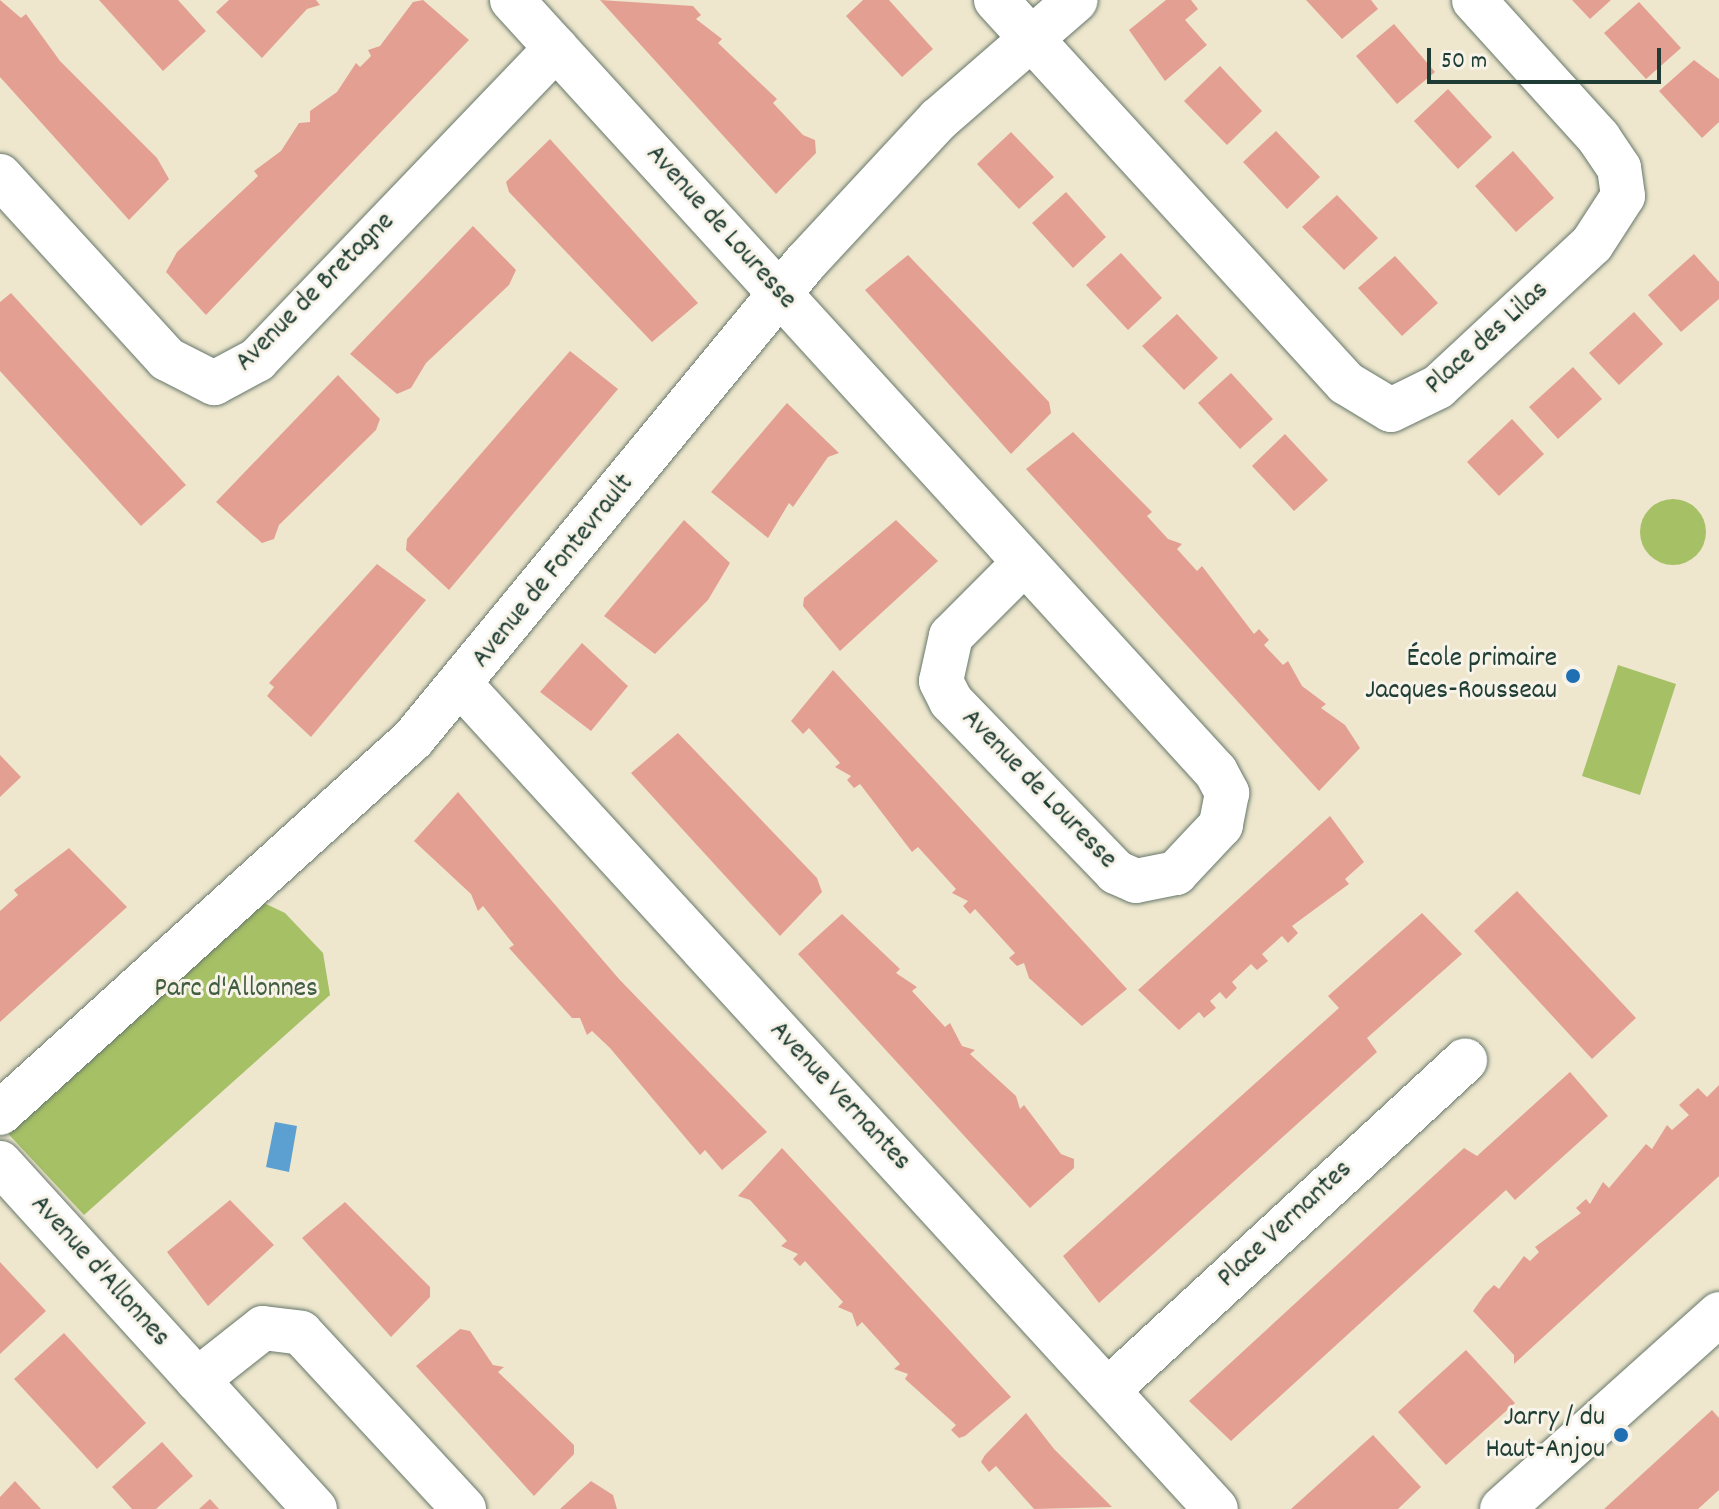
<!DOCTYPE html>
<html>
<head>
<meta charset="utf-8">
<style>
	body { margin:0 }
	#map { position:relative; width:1719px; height:1509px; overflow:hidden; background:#eee7ce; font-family:Dekko,sans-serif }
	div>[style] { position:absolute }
	.green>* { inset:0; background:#a6c066 }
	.round { border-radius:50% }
	.water>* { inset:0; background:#5ca0d1 }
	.building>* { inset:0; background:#e3a092 }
	.roads { filter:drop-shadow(0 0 2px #67786a) drop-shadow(0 0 2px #67786a) }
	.minor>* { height:44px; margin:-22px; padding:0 22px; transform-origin:22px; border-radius:22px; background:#fff }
	.dots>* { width:22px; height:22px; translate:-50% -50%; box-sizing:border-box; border:4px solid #f7f3e8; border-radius:50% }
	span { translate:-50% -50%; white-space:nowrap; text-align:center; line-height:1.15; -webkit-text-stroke:6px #f7f3e8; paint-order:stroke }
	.street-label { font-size:28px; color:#1f3d34 }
	.poi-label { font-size:28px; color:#1f3d34 }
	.right { translate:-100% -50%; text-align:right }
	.park-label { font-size:28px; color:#415e40 }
	.scale { position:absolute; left:1427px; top:48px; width:234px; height:36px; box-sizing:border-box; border:4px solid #1f3d34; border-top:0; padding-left:10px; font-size:24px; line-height:28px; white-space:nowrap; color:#1f3d34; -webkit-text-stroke:6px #f7f3e8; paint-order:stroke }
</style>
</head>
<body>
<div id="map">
	<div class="green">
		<i class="round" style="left:1640px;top:499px;width:66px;height:66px"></i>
		<i style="clip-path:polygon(1618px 665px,1676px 684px,1640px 795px,1582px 776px)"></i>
		<i style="clip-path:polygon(241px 892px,285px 913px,323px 953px,330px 995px,84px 1215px,0 1125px)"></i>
	</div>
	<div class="water">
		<i style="clip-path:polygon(275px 1122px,297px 1126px,289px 1172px,266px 1167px)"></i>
	</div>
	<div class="building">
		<i style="clip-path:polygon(0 0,21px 18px,26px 14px,60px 61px,157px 158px,169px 179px,129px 220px,0 77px)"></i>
		<i style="clip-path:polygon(99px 0,178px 0,206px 31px,163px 71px)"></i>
		<i style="clip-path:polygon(229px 0,316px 0,320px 5px,307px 9px,262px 58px,216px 12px)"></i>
		<i style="clip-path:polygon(423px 0,469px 40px,206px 315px,166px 272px,177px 252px,258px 176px,254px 171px,281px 151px,299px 123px,310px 122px,310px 111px,337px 92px,356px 63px,360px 67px,371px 56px,368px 50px,380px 46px,413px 2px)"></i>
		<i style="clip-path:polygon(600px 0,693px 6px,701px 15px,696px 19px,722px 39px,718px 43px,777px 99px,773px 103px,803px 135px,815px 140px,816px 153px,776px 194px)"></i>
		<i style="clip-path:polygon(863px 0,889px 0,933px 49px,902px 77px,846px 16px)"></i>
		<i style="clip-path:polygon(1166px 0,1191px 0,1198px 9px,1185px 20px,1207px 45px,1165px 81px,1129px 30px)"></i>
		<i style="clip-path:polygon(1306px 0,1371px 0,1378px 9px,1342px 39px)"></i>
		<i style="clip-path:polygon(1572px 0,1611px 0,1590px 19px)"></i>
		<i style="clip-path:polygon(1639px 2px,1681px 48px,1646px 79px,1604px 33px)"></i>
		<i style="clip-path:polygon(1394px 24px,1435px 72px,1397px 104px,1356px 56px)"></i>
		<i style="clip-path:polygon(1694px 60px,1719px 79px,1719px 122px,1702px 138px,1659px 91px)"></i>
		<i style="clip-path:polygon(1220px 66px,1262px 111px,1227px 145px,1184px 101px)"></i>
		<i style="clip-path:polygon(1448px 89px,1492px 137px,1458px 169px,1414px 121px)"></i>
		<i style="clip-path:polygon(1276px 131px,1320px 177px,1287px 209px,1243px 162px)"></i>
		<i style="clip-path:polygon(1011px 132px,1054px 177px,1019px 209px,977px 164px)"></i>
		<i style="clip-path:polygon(550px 139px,698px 303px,652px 342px,509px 192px,506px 182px)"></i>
		<i style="clip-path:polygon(1513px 151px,1554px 198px,1516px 232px,1475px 186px)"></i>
		<i style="clip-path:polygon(1066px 192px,1106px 237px,1073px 268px,1032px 223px)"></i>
		<i style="clip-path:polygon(1337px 195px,1378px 238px,1344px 270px,1302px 227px)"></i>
		<i style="clip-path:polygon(473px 226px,516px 270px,509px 285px,426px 363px,411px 388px,397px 394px,350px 354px)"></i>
		<i style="clip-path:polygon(1121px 253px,1162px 298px,1128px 330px,1086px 285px)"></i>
		<i style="clip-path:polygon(1694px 254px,1719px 282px,1719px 299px,1681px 332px,1648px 295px)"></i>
		<i style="clip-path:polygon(908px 255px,1049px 402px,1051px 413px,1011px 454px,865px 290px)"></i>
		<i style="clip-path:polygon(1395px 256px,1438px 303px,1402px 336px,1358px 288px)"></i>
		<i style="clip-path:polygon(11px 293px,186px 485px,141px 526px,0 371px,0 302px)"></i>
		<i style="clip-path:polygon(1634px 312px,1663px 344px,1619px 385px,1589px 353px)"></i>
		<i style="clip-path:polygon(1177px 314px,1218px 358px,1184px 390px,1142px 346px)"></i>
		<i style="clip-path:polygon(570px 351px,618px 389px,449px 590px,406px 550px,407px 539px)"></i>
		<i style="clip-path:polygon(1573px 367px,1602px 399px,1558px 439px,1529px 407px)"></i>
		<i style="clip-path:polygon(1231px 373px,1273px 419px,1240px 449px,1198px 403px)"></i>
		<i style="clip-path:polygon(338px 375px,380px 419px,376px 430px,279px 525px,274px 539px,262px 543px,216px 502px)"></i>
		<i style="clip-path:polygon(787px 403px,839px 453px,828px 457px,793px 507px,789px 503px,768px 538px,711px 492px)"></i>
		<i style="clip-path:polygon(1512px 419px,1544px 454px,1499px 496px,1467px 462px)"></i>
		<i style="clip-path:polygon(1073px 432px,1152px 512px,1147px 516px,1168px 539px,1182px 544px,1177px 549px,1197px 571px,1202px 566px,1254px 634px,1259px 629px,1269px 640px,1264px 645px,1283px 665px,1288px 661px,1302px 686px,1326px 704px,1321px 708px,1345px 725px,1360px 748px,1319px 791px,1026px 469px)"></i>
		<i style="clip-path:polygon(1285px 434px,1328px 480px,1294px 511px,1252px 466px)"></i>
		<i style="clip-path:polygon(684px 520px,730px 563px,708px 600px,655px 654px,604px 616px)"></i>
		<i style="clip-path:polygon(896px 520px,938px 561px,840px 651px,803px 606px,804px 598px)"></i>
		<i style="clip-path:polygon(377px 564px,426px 600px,311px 737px,267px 696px,274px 687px,269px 683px)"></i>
		<i style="clip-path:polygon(582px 643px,628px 686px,591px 731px,540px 692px)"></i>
		<i style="clip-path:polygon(833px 670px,1127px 989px,1082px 1026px,1029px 978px,1024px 963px,1017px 966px,1009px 958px,1015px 953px,975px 909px,970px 914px,963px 906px,968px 901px,952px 893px,956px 889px,918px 847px,912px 852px,860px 784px,854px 788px,847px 780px,851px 776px,835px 767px,840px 763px,809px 728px,803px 734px,791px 721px)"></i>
		<i style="clip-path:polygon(678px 733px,817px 878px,822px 892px,780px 936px,631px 773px)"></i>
		<i style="clip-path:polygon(0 755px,21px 777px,0 797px)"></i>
		<i style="clip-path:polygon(458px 792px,619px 979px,767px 1132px,722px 1170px,705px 1150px,700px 1155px,610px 1048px,592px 1031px,587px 1035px,580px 1018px,572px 1018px,509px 948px,514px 945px,483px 906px,478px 911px,471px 894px,414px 841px)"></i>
		<i style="clip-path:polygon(1330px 816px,1364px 862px,1345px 879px,1349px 884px,1292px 926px,1298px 933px,1288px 943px,1282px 936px,1262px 954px,1268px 961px,1257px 970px,1251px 964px,1232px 982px,1237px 988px,1226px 999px,1220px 992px,1210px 1001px,1216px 1008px,1204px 1018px,1199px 1012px,1179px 1030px,1138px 990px)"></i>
		<i style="clip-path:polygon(69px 848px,127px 907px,0 1022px,0 911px,18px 895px,14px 890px)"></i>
		<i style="clip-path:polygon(1517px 891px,1636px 1018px,1592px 1059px,1474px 931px)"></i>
		<i style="clip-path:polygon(1422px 913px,1462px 954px,1367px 1038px,1377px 1052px,1099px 1303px,1063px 1256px,1339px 1008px,1328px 996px)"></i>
		<i style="clip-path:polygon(842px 914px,900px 969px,896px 973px,917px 987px,912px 991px,945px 1027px,950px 1023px,962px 1046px,975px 1050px,970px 1054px,1016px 1096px,1020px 1109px,1024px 1105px,1061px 1154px,1074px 1159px,1074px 1168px,1030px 1208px,798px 954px)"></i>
		<i style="clip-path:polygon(1570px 1072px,1608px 1116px,1515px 1200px,1506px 1190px,1231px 1441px,1189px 1401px,1464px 1148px,1477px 1156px)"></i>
		<i style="clip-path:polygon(1719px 1085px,1719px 1176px,1514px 1364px,1514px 1355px,1473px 1311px,1485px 1294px,1494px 1285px,1499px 1289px,1524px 1256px,1530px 1261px,1539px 1252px,1535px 1247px,1581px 1213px,1576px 1208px,1586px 1199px,1590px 1204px,1603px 1182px,1609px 1188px,1646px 1144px,1652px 1149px,1667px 1125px,1672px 1130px,1689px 1115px,1679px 1105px,1698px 1088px,1707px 1097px)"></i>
		<i style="clip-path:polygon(782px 1148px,1011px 1397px,965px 1436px,959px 1438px,951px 1430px,956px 1425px,905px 1379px,908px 1374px,894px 1369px,900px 1364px,862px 1322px,857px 1327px,852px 1313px,838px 1307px,843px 1302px,805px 1261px,800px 1266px,793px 1259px,798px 1254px,781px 1246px,787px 1241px,750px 1200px,738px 1196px)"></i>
		<i style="clip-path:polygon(230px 1200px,274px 1245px,208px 1306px,167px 1252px)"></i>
		<i style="clip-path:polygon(345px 1202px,430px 1287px,430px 1297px,391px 1337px,302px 1238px)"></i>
		<i style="clip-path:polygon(0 1262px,46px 1311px,0 1354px)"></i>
		<i style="clip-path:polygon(460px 1329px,470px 1331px,493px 1365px,504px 1367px,498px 1372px,574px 1445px,574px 1454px,534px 1496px,416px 1366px)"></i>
		<i style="clip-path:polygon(64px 1333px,146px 1423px,97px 1469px,14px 1379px)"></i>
		<i style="clip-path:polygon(1466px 1350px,1515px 1403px,1446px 1465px,1398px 1412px)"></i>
		<i style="clip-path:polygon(1712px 1410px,1719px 1418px,1719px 1490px,1698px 1509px,1604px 1509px)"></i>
		<i style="clip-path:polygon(1026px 1413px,1054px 1449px,1112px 1507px,1034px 1509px,996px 1466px,989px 1472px,981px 1462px,985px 1455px)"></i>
		<i style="clip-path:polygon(1373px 1435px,1421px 1487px,1398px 1509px,1291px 1509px)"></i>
		<i style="clip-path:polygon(162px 1442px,193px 1476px,156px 1509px,132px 1509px,112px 1487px)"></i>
		<i style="clip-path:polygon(15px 1481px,41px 1509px,0 1509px,0 1497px)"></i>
		<i style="clip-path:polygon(591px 1481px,613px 1495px,617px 1509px,560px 1509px)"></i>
		<i style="clip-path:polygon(210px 1499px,219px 1509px,228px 1509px,199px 1509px)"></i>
	</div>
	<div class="roads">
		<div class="minor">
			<i style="left:512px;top:0;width:1045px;rotate:47.64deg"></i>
			<i style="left:1216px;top:772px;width:24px;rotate:62deg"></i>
			<i style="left:1227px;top:793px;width:33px;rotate:101deg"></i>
			<i style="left:1221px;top:825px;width:66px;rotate:133.2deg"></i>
			<i style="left:1176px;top:873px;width:41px;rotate:168.7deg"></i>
			<i style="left:1136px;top:881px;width:22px;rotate:-156deg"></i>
			<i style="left:1116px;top:872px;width:238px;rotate:-134deg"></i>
			<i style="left:951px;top:701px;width:22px;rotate:-117deg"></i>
			<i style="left:941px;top:681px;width:46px;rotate:-77.5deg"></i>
			<i style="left:951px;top:636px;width:102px;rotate:-45deg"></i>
			<i style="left:996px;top:0;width:519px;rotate:47.58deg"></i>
			<i style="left:1346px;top:383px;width:52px;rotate:31deg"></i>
			<i style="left:1391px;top:410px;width:52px;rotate:-26.1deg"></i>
			<i style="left:1438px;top:387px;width:210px;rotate:-42.9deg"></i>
			<i style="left:1592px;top:244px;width:57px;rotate:-57.1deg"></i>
			<i style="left:1623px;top:196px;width:28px;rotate:-98deg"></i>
			<i style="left:1619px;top:168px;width:36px;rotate:-124deg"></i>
			<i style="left:1599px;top:138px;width:186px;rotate:-132.2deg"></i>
			<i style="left:0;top:176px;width:248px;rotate:47.6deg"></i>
			<i style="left:167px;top:359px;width:53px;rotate:27.1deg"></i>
			<i style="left:214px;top:383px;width:49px;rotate:-28.1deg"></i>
			<i style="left:257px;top:360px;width:432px;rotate:-46.2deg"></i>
			<i style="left:462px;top:686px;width:1116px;rotate:47.51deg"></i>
			<i style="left:0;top:1113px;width:557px;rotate:-42.16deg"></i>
			<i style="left:413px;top:739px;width:617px;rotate:-50.53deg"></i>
			<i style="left:805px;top:263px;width:197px;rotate:-47.1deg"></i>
			<i style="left:939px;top:119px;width:181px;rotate:-41deg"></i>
			<i style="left:0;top:1163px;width:468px;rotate:47.7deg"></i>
			<i style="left:197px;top:1380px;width:84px;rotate:-38.2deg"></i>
			<i style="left:263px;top:1328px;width:38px;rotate:7deg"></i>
			<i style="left:301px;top:1333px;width:240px;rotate:47.2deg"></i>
			<i style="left:1108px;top:1390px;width:486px;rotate:-42.7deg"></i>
			<i style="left:1502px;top:1509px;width:292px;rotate:-41.9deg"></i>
		</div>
	</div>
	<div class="dots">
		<i style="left:1573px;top:676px;background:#1f6fb2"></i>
		<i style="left:1621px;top:1435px;background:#1f6fb2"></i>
	</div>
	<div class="street-label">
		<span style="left:720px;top:228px;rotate:48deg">Avenue de Louresse</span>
		<span style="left:316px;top:293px;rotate:-45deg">Avenue de Bretagne</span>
		<span style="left:1488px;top:339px;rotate:-42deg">Place des Lilas</span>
		<span style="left:554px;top:572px;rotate:-51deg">Avenue de Fontevrault</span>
		<span style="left:1038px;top:790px;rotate:46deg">Avenue de Louresse</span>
		<span style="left:839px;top:1097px;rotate:47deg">Avenue Vernantes</span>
		<span style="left:1286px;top:1225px;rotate:-43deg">Place Vernantes</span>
		<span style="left:99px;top:1272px;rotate:48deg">Avenue d'Allonnes</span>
	</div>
	<div class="poi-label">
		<span class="right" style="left:1557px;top:676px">École primaire<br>Jacques-Rousseau</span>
		<span class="right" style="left:1605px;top:1435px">Jarry / du<br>Haut-Anjou</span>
	</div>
	<div class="park-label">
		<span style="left:236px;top:990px">Parc d'Allonnes</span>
	</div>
	<div class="scale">50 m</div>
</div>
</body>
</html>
